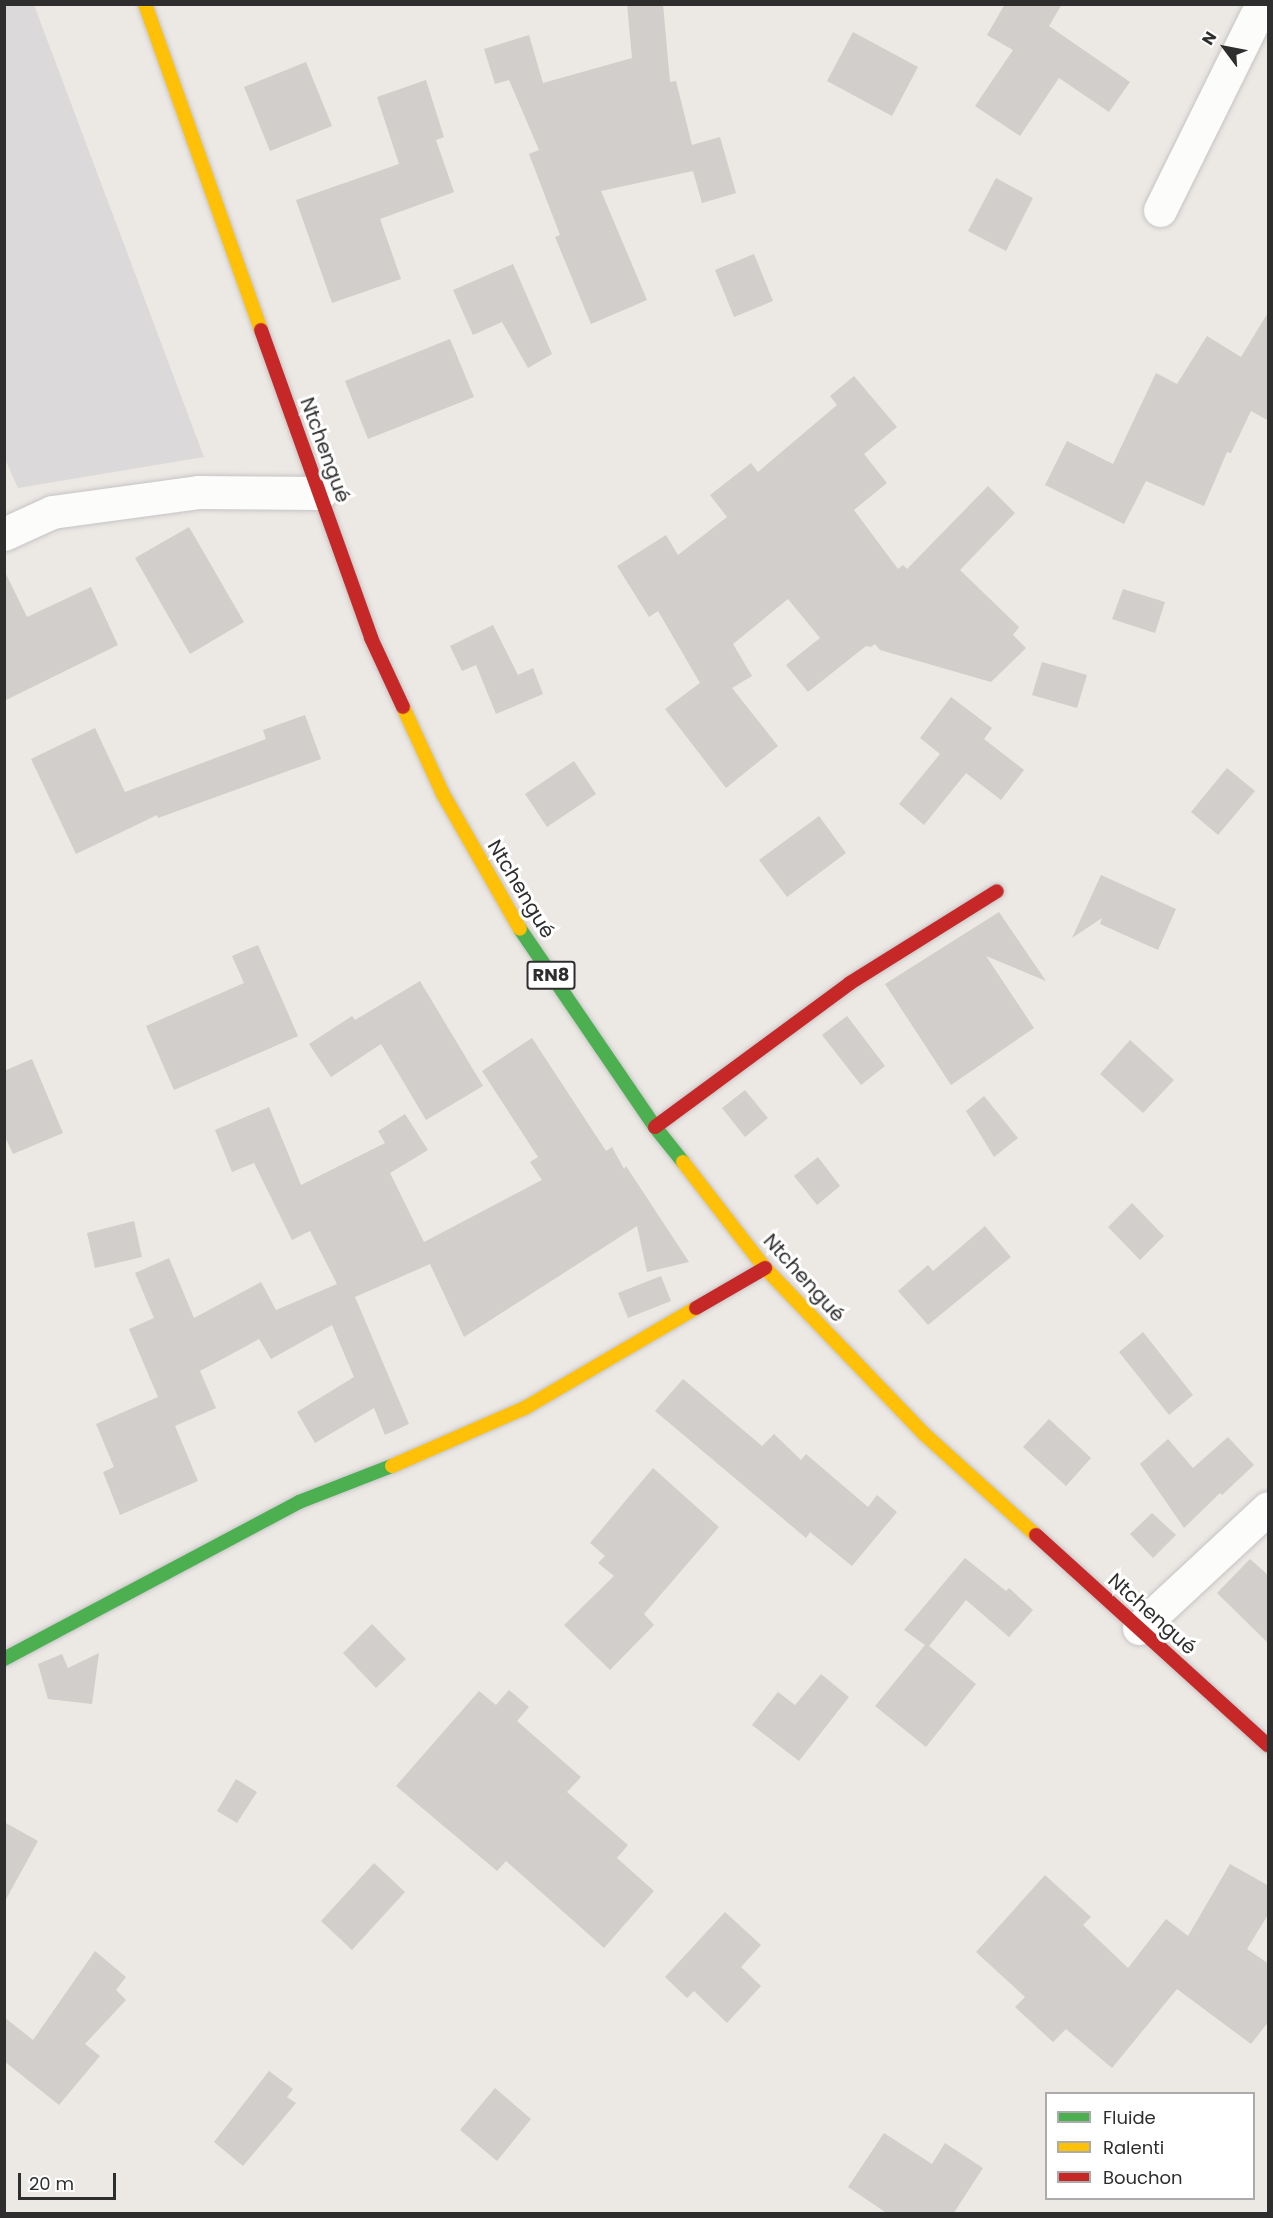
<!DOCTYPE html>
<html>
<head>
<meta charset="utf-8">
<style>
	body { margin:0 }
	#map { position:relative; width:1273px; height:2218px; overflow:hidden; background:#ece8e4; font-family:Poppins,sans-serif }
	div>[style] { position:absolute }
	.industrial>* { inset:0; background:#dcd9db }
	.building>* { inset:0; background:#d1cecb }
	.roads { filter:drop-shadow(0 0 2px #c5c4c5) drop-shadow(0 0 2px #c5c4c5) }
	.street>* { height:33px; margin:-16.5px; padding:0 16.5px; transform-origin:16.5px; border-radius:16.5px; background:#fcfcfb }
	.fast>* { height:14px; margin:-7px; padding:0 7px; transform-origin:7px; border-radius:7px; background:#4caf50 }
	.slow>* { height:14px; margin:-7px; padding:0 7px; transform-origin:7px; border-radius:7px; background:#ffc107 }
	.jam>* { height:14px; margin:-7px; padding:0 7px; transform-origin:7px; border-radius:7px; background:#c62828 }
	span { translate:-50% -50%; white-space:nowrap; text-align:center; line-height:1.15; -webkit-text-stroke:6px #fff; paint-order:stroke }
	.shield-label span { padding:2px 4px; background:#fff; border:2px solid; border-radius:4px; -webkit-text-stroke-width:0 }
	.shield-label { font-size:18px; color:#2e2e2e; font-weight:700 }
	.street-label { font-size:20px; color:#2e2e2e }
	.frame { position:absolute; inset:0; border:6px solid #2e2e2e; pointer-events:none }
	.legend { position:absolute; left:1045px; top:2092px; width:210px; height:108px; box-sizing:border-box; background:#fff; border:2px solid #ababab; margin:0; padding:8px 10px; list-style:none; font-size:18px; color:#2e2e2e }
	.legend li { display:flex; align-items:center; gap:12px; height:30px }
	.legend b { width:30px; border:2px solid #ababab }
	.north { position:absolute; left:1195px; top:18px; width:60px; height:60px; -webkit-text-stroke:4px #fff; paint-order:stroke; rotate:302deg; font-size:16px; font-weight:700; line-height:24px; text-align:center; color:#2e2e2e }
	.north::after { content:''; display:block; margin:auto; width:21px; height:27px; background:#2e2e2e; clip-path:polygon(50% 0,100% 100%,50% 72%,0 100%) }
	.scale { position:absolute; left:18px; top:2173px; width:98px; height:27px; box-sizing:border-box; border:3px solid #2e2e2e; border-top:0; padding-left:8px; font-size:18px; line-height:21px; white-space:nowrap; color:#2e2e2e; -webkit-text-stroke:4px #fff; paint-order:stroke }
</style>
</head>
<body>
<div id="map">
	<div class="industrial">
		<i style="clip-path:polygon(4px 5px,34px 5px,204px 457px,18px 488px,4px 457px)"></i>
	</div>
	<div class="building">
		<i style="clip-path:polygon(627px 4px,663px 4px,670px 82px,676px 81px,692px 145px,720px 137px,736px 193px,702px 203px,693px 171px,601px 191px,647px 300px,591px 324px,555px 237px,560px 235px,529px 154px,539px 150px,509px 80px,495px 84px,484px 49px,529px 35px,543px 83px,632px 58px)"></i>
		<i style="clip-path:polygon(1005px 4px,1062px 4px,1049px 26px,1130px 82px,1109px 112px,1059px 78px,1020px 136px,975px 106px,1013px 50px,987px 35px)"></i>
		<i style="clip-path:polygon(853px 32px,918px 67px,892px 116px,827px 81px)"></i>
		<i style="clip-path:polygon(306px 62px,332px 126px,270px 151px,244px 87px)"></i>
		<i style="clip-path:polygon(426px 80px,444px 137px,436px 140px,454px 192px,380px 219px,401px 279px,332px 303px,296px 200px,399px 164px,377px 97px)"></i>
		<i style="clip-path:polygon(996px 178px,1033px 198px,1006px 251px,968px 231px)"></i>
		<i style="clip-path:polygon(754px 254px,773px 301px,734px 317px,715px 270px)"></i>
		<i style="clip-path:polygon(513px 264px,552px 354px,528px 368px,502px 322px,473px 335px,453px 290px)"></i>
		<i style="clip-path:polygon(1269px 311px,1269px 421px,1251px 411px,1231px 453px,1227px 452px,1204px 506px,1146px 481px,1124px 524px,1045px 485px,1067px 441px,1113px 464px,1156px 373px,1177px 384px,1207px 336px,1241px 357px)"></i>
		<i style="clip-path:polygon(450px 339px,474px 397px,368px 439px,345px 381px)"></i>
		<i style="clip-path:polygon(854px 376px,897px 427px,864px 454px,887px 483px,854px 510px,898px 569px,903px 565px,907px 569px,988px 486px,1015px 513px,960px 570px,1019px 627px,1013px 635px,1026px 648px,991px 682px,880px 650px,875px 644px,871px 647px,866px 646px,808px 692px,786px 665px,820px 638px,788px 599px,733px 644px,752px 676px,732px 688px,778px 746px,726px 788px,665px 709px,700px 683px,658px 611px,649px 617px,617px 566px,666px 535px,678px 555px,727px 517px,710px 495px,751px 463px,758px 472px,837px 405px,830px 396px)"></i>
		<i style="clip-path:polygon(189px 527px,244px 622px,190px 654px,135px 558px)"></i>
		<i style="clip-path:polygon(4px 570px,27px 617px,91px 587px,118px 645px,4px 701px)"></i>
		<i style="clip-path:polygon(1123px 589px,1165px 602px,1155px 633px,1112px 619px)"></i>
		<i style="clip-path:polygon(493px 625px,518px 675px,533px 668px,543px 694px,496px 714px,476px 665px,462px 671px,450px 646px)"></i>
		<i style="clip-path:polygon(1042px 662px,1087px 675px,1077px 708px,1032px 695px)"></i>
		<i style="clip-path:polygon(951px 697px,992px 728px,984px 739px,1024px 770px,1001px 800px,966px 773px,924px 825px,899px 804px,940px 754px,920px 738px)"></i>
		<i style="clip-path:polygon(305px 715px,321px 759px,158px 818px,157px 815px,76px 854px,31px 759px,95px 728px,125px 792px,266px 739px,263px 730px)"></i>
		<i style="clip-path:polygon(574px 761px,596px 794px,547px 827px,525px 794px)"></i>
		<i style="clip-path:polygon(1227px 768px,1255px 791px,1218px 835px,1191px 812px)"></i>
		<i style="clip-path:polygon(819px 816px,846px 853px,787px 897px,759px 860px)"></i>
		<i style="clip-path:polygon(1101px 875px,1176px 909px,1158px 950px,1100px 924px,1102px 918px,1072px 938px)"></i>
		<i style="clip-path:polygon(999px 912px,1046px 981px,986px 956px,1034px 1028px,951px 1085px,885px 984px)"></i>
		<i style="clip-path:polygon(258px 945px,298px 1036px,174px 1090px,146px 1026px,244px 983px,232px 956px)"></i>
		<i style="clip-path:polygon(420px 981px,483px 1086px,426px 1120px,381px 1044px,331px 1077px,309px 1044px,352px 1016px,355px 1020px)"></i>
		<i style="clip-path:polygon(847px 1016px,885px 1066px,861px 1085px,822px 1035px)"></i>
		<i style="clip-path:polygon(532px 1038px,606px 1151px,612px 1147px,624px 1169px,626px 1166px,689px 1262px,647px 1272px,637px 1226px,464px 1337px,430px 1264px,355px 1297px,409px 1424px,385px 1435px,374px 1408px,315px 1443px,297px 1412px,354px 1377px,332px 1325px,271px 1359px,259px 1339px,200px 1371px,216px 1408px,175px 1426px,198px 1481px,120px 1515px,103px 1472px,114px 1467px,96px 1424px,158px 1397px,129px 1329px,154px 1318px,135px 1273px,169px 1258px,194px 1318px,261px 1282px,276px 1310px,337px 1284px,310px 1231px,292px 1240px,254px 1163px,232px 1172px,215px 1130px,269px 1107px,301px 1185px,385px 1143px,378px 1131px,405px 1114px,428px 1150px,390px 1173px,424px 1242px,542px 1180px,530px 1162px,538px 1157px,482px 1071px)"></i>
		<i style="clip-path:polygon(1130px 1040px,1174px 1080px,1143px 1113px,1100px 1074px)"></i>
		<i style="clip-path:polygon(32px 1059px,63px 1133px,13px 1154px,4px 1135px,4px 1071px)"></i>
		<i style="clip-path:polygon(745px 1090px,768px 1118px,745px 1137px,722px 1108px)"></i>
		<i style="clip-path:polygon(984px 1096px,1018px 1138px,994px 1157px,966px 1111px)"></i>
		<i style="clip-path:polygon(818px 1157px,840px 1186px,817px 1205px,794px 1176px)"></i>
		<i style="clip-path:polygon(1132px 1203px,1164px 1236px,1140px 1260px,1108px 1227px)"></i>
		<i style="clip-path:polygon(134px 1221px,142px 1257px,95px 1268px,87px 1233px)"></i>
		<i style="clip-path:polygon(985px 1226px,1011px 1257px,928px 1325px,898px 1291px,928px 1265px,933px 1271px)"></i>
		<i style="clip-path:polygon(661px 1276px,671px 1301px,628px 1318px,618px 1293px)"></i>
		<i style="clip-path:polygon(1143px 1332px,1193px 1395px,1169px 1415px,1119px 1352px)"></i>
		<i style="clip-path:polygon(683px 1379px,762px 1446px,774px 1434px,801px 1460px,806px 1454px,868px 1507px,877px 1495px,897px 1512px,852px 1566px,810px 1532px,806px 1538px,655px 1411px)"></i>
		<i style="clip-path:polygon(1049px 1419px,1091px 1458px,1066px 1486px,1023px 1447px)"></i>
		<i style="clip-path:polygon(1228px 1437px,1254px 1465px,1222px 1495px,1220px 1493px,1184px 1528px,1140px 1464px,1168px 1439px,1193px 1468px)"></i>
		<i style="clip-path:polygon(653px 1468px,719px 1527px,644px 1614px,654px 1625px,610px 1670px,564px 1625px,614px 1576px,598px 1563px,605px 1556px,590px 1543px)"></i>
		<i style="clip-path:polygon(1152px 1513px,1176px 1535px,1153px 1558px,1130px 1534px)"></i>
		<i style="clip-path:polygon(965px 1558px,1006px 1591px,1009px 1588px,1033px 1610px,1009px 1637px,966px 1600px,929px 1646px,976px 1684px,926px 1747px,875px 1706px,925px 1645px,904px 1630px)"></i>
		<i style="clip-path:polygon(1250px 1559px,1269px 1576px,1269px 1644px,1217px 1593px)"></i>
		<i style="clip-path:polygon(372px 1624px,406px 1659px,376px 1688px,343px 1653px)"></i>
		<i style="clip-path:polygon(99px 1653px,92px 1704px,48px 1699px,38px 1664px,62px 1654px,68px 1668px)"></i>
		<i style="clip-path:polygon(821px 1674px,849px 1697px,799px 1761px,752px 1725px,778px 1692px,795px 1705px)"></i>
		<i style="clip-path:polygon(509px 1690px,529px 1707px,517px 1721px,581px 1777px,567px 1792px,628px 1845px,617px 1858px,654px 1891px,604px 1948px,506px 1861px,497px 1871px,396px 1786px,479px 1691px,496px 1705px)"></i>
		<i style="clip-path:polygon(236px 1779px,257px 1792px,237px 1823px,217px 1811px)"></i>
		<i style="clip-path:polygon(4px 1822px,38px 1841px,4px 1903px)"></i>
		<i style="clip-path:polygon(374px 1863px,405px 1892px,352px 1950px,321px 1921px)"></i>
		<i style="clip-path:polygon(1230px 1864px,1269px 1886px,1269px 1913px,1247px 1949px,1269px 1964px,1269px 2021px,1251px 2044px,1177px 1989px,1112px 2068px,1066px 2029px,1053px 2042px,1015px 2007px,1025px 1997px,976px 1952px,1045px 1875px,1091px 1917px,1083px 1925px,1128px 1968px,1166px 1919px,1188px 1936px)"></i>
		<i style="clip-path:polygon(725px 1912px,761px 1945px,741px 1967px,761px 1986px,727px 2023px,694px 1991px,687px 1998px,665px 1977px)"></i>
		<i style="clip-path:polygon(95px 1951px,126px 1977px,116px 1990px,126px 2000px,85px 2044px,100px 2056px,59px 2105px,4px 2061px,4px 2017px,33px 2040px)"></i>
		<i style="clip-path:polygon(269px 2071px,293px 2089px,287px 2097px,296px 2103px,243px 2166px,214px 2142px)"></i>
		<i style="clip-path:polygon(495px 2088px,531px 2119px,497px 2161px,460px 2130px)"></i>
		<i style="clip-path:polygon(884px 2133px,932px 2164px,945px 2143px,983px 2168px,953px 2214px,888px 2214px,848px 2187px)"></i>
	</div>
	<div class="roads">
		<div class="street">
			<i style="left:1160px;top:210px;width:216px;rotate:-63.7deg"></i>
			<i style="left:4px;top:534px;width:53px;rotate:-24.6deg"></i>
			<i style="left:52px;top:512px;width:147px;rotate:-7.8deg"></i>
			<i style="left:198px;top:492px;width:122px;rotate:0.5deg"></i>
			<i style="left:1139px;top:1628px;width:176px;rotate:-42.9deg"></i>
		</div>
		<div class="fast">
			<i style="left:520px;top:929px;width:240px;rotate:55.7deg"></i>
			<i style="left:655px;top:1127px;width:45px;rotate:51.3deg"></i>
			<i style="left:4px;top:1659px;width:334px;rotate:-28deg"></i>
			<i style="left:299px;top:1502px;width:100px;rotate:-21.2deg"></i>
		</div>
		<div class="slow">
			<i style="left:145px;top:4px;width:346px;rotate:70.4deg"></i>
			<i style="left:403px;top:707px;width:96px;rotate:65.3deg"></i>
			<i style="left:443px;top:794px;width:155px;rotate:60.3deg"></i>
			<i style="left:683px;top:1162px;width:134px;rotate:52.3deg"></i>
			<i style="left:765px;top:1268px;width:228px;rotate:46.2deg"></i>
			<i style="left:923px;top:1433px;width:152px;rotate:42.1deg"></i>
			<i style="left:392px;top:1466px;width:145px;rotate:-23.6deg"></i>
			<i style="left:525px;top:1408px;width:198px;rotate:-30.3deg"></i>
		</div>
		<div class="jam">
			<i style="left:261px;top:330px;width:327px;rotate:70.3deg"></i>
			<i style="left:371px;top:638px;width:76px;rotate:65.1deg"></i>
			<i style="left:655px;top:1127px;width:242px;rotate:-36.4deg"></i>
			<i style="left:850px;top:983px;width:173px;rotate:-32deg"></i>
			<i style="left:696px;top:1308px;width:80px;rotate:-30.1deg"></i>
			<i style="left:1036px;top:1535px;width:313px;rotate:42.2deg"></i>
		</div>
	</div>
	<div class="shield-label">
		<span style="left:551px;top:975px">RN8</span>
	</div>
	<div class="street-label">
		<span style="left:325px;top:450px;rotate:70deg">Ntchengué</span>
		<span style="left:521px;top:889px;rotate:59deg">Ntchengué</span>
		<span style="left:804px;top:1278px;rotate:48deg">Ntchengué</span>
		<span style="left:1152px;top:1614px;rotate:42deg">Ntchengué</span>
	</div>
	<div class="frame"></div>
	<ul class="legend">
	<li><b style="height:8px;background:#4caf50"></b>Fluide</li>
	<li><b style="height:8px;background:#ffc107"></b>Ralenti</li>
	<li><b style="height:8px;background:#c62828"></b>Bouchon</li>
	</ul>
	<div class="north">N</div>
	<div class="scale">20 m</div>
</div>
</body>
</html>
